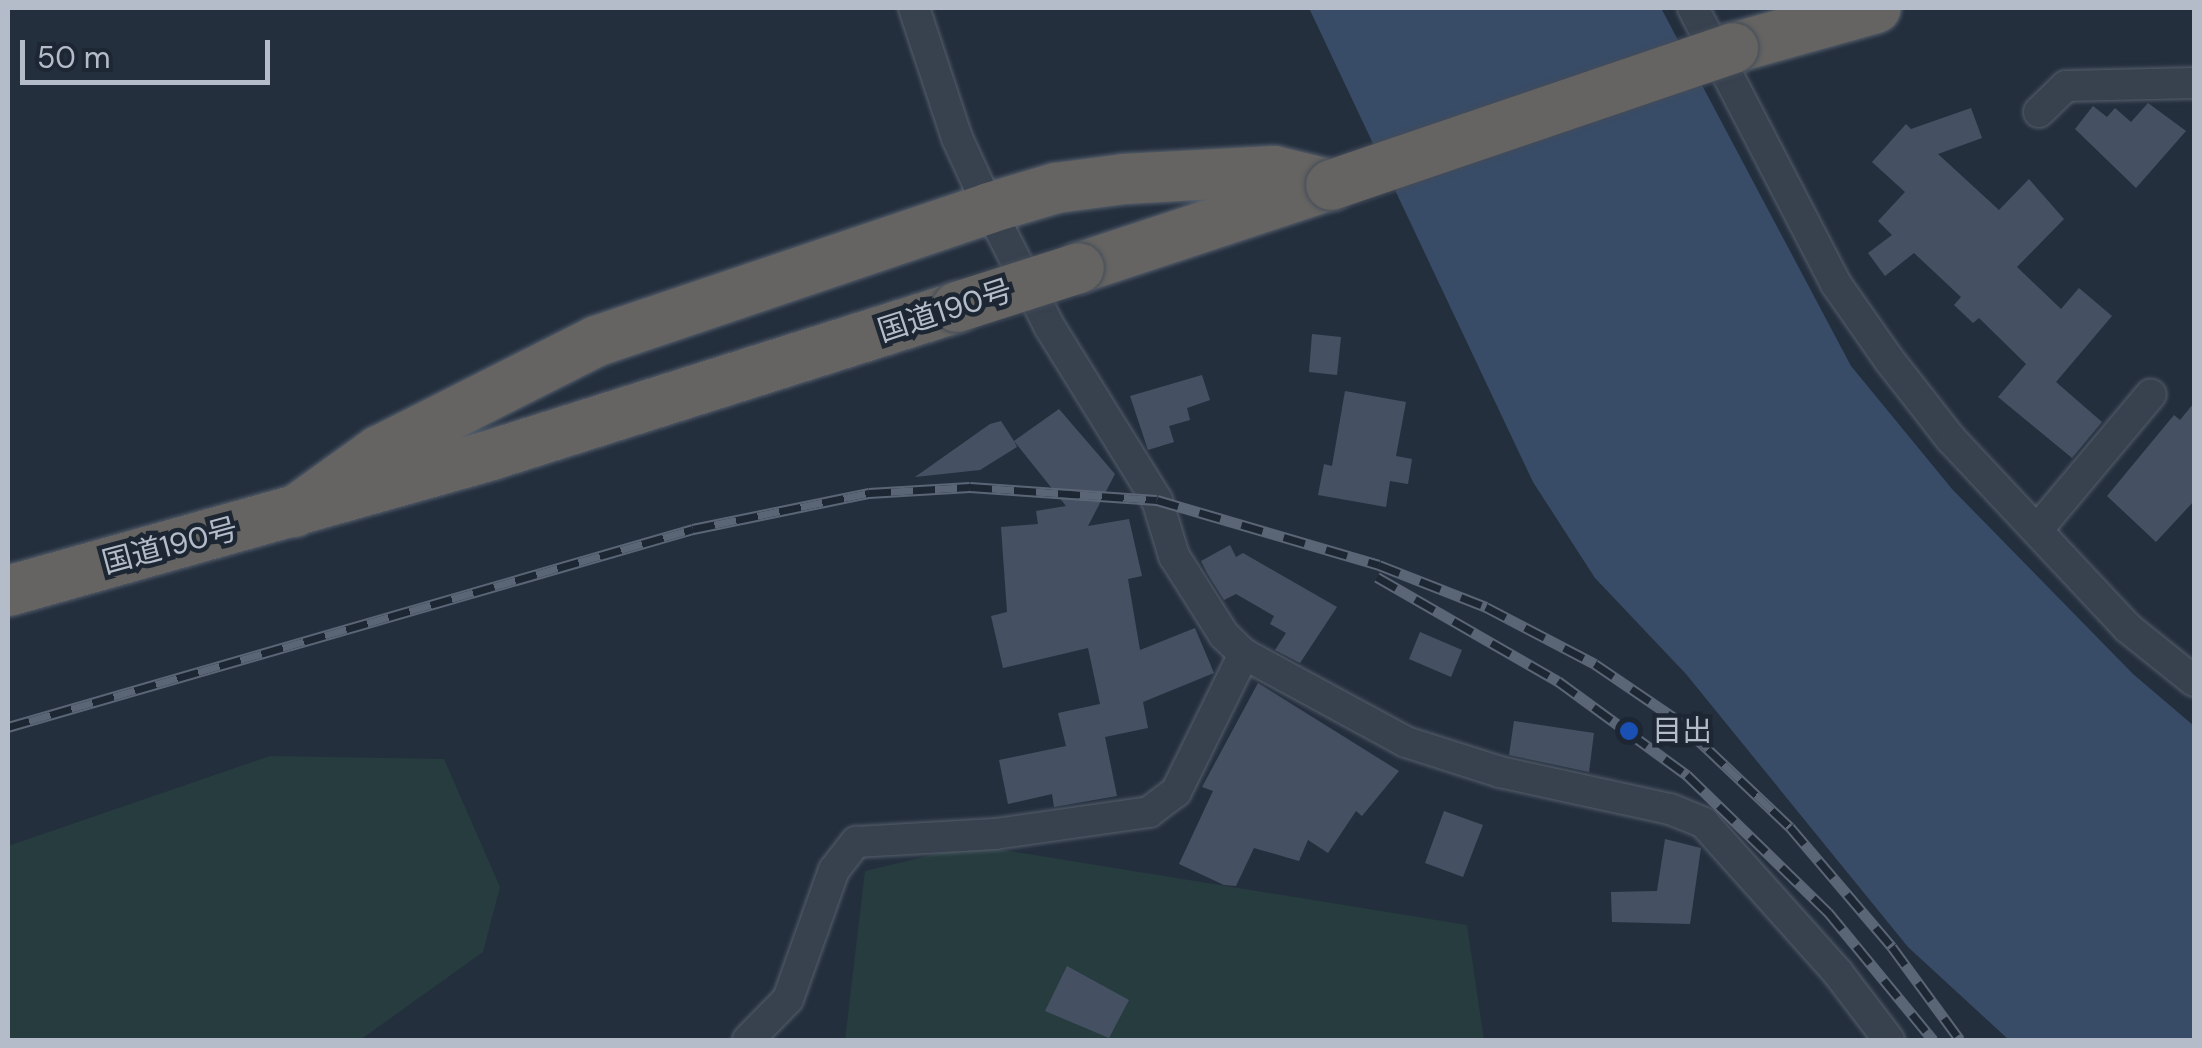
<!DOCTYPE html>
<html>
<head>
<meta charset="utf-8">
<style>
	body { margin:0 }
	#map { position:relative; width:2202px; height:1048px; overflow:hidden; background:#242f3e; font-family:"DM Sans","Noto Sans JP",sans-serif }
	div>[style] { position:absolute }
	.green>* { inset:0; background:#263c3f }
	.water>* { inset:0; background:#394c67 }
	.building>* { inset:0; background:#455162 }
	.roads { filter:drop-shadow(0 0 2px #565f6c) drop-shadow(0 0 2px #565f6c) }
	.minor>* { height:30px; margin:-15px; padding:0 15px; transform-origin:15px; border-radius:15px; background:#38414e }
	.trunk>* { height:50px; margin:-25px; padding:0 25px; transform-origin:25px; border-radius:25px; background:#656462 }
	.rail>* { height:11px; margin-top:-5.5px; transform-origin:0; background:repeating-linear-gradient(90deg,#1d2633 0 22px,#5a6575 0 44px); box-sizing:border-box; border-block:2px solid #5a6575 }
	.bridges { filter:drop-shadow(0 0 2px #434c59) drop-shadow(0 0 2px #434c59) }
	.trunk-bridge>* { height:50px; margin:-25px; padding:0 25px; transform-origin:25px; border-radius:25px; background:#656462 }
	.dots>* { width:28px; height:28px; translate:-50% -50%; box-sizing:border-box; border:5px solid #1d2633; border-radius:50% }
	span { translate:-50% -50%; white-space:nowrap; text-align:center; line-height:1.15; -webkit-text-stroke:9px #1d2633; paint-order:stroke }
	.street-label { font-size:30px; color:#b4bcc9 }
	.poi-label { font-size:30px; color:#b4bcc9 }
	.left { translate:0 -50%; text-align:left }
	.frame { position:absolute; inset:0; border:10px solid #b4bcc9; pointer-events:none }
	.scale { position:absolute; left:20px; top:40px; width:250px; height:45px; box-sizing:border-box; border:5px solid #b4bcc9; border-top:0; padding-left:12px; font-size:30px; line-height:35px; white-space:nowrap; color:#b4bcc9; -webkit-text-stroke:8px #1d2633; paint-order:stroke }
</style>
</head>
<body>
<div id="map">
	<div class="green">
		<i style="clip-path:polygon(270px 756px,444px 759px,500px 887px,483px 952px,360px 1040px,8px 1040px,8px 846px)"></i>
		<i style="clip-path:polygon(973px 845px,1467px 925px,1484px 1040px,845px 1040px,865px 871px)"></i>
	</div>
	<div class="water">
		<i style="clip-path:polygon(1309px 8px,1661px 8px,1851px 366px,1952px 489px,2133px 674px,2194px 726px,2194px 1040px,2009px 1040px,1908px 947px,1686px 674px,1595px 578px,1533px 482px)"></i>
	</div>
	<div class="building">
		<i style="clip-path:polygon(2148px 103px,2186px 131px,2136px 188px,2075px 129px,2093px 106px,2107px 117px,2115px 108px,2131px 122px)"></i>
		<i style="clip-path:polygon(1971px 108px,1982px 138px,1938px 154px,1999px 210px,2029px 179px,2064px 219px,2017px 267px,2061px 309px,2079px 288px,2112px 316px,2056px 382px,2102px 422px,2072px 458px,1998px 397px,2026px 364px,1979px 318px,1973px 323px,1954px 305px,1961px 297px,1914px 253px,1885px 276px,1868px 253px,1892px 235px,1878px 221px,1905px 192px,1872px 162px,1906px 124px,1911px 129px)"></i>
		<i style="clip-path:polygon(1312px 334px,1341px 337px,1337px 375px,1309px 372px)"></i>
		<i style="clip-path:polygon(1202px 375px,1210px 400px,1187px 408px,1190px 420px,1169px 426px,1174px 442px,1148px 450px,1130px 396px)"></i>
		<i style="clip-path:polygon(1345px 391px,1406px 402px,1396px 456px,1412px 459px,1408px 484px,1390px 481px,1386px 507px,1318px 495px,1324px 464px,1332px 466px)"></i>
		<i style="clip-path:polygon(2194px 403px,2194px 501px,2156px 542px,2107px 496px,2174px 415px,2180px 420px)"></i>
		<i style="clip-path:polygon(1059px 409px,1115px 474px,1088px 526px,1129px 519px,1142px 576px,1128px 579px,1140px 650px,1195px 628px,1214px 673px,1143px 702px,1148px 728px,1105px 737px,1117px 796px,1054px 807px,1052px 794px,1008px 804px,999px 760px,1066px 746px,1058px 713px,1100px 704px,1088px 648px,1003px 668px,991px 616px,1007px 612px,1001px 527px,1038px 524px,1036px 511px,1066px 506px,1014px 441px,1017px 447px,980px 470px,915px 477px,990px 424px,1001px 421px,1014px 441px)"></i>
		<i style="clip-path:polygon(1230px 545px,1236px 557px,1243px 553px,1337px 607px,1300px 663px,1275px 650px,1286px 633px,1270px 624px,1274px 616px,1236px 594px,1224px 600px,1207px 573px,1201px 561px)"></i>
		<i style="clip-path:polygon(1420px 632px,1462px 650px,1451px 677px,1409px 659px)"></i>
		<i style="clip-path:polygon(1258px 683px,1399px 771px,1362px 816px,1356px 811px,1328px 853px,1308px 840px,1299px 861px,1254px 848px,1236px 886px,1224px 885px,1179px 864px,1213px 791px,1202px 787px)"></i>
		<i style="clip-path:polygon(1514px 721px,1594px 733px,1589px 772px,1509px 755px)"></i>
		<i style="clip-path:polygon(1444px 811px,1483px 825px,1463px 877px,1425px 863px)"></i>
		<i style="clip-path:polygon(1665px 839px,1701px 848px,1690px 924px,1612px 922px,1611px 892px,1657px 891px)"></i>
		<i style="clip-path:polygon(1067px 966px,1129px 1000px,1109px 1038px,1045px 1011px)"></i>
	</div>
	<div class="roads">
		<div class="minor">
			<i style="left:914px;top:8px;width:137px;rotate:71.7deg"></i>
			<i style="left:957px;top:138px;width:77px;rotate:65.4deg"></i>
			<i style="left:989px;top:208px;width:132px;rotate:63deg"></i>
			<i style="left:1049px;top:326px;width:205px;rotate:58.2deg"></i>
			<i style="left:1157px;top:500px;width:59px;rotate:73.1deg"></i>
			<i style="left:1174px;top:556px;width:93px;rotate:57.7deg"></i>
			<i style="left:1224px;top:635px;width:28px;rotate:44deg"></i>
			<i style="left:1244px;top:654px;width:184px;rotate:28.5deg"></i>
			<i style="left:1406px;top:742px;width:99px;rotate:17.7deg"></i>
			<i style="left:1500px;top:772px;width:174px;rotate:12.3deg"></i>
			<i style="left:1670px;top:809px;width:37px;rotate:22deg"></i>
			<i style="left:1704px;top:823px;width:201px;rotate:48.2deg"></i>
			<i style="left:1838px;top:973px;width:84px;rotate:52.7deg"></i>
			<i style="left:1693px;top:8px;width:311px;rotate:62.6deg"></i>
			<i style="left:1836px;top:284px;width:94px;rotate:55deg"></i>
			<i style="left:1890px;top:361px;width:99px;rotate:52deg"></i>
			<i style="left:1951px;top:439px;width:259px;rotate:46.9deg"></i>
			<i style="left:2128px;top:628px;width:85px;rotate:38.8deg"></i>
			<i style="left:2039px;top:112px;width:37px;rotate:-44deg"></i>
			<i style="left:2066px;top:86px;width:128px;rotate:-1.3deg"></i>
			<i style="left:2037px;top:530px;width:177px;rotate:-50deg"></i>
			<i style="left:748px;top:1040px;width:57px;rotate:-45.7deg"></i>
			<i style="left:788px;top:999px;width:137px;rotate:-70.4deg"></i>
			<i style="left:834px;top:870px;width:36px;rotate:-52deg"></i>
			<i style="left:856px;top:842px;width:139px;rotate:-3.3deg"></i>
			<i style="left:995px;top:834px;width:156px;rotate:-8.1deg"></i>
			<i style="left:1149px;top:812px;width:34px;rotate:-37deg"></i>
			<i style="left:1176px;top:792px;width:154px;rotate:-63.8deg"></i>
		</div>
		<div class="trunk">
			<i style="left:1733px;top:48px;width:148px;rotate:-15.6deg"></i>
			<i style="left:1079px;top:268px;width:264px;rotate:-18.3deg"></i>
			<i style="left:294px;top:512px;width:105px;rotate:-35.7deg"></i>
			<i style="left:379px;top:451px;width:244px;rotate:-26.8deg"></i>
			<i style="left:597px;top:341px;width:414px;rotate:-18.7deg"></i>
			<i style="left:989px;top:208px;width:70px;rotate:-16.6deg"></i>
			<i style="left:1056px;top:188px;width:69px;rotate:-7.5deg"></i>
			<i style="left:1124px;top:179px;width:150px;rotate:-3.1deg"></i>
			<i style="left:1274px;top:171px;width:59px;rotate:13.8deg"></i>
			<i style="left:8px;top:591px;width:499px;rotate:-15.7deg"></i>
			<i style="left:488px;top:456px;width:492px;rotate:-17.6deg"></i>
		</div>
	</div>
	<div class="rail">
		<i style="left:1377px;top:577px;width:209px;rotate:29.9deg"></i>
		<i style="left:1558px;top:681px;width:160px;rotate:36.1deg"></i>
		<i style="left:1687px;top:775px;width:197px;rotate:44.2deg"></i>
		<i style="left:1828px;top:912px;width:166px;rotate:50.6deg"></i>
		<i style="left:8px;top:727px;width:713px;rotate:-16.12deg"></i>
		<i style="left:693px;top:529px;width:180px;rotate:-11.6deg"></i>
		<i style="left:869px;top:493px;width:101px;rotate:-3.4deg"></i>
		<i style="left:970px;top:487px;width:187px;rotate:4deg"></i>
		<i style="left:1157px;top:500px;width:231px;rotate:16.3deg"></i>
		<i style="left:1379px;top:565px;width:115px;rotate:21.4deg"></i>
		<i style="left:1486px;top:607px;width:123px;rotate:27.6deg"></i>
		<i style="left:1595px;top:664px;width:98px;rotate:34.2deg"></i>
		<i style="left:1676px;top:719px;width:157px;rotate:43.5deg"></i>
		<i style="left:1790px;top:827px;width:157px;rotate:49.6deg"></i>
		<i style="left:1892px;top:947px;width:115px;rotate:53.8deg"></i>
	</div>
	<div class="bridges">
		<div class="trunk-bridge">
			<i style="left:1331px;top:185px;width:425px;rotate:-18.8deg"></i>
			<i style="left:957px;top:307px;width:128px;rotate:-17.7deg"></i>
		</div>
	</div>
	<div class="dots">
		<i style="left:1629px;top:731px;background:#1a4fb4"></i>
	</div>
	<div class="street-label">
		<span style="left:945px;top:311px;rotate:-18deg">国道190号</span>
		<span style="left:170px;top:546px;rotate:-15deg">国道190号</span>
	</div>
	<div class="poi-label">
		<span class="left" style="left:1652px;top:731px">目出</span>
	</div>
	<div class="frame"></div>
	<div class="scale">50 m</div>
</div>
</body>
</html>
